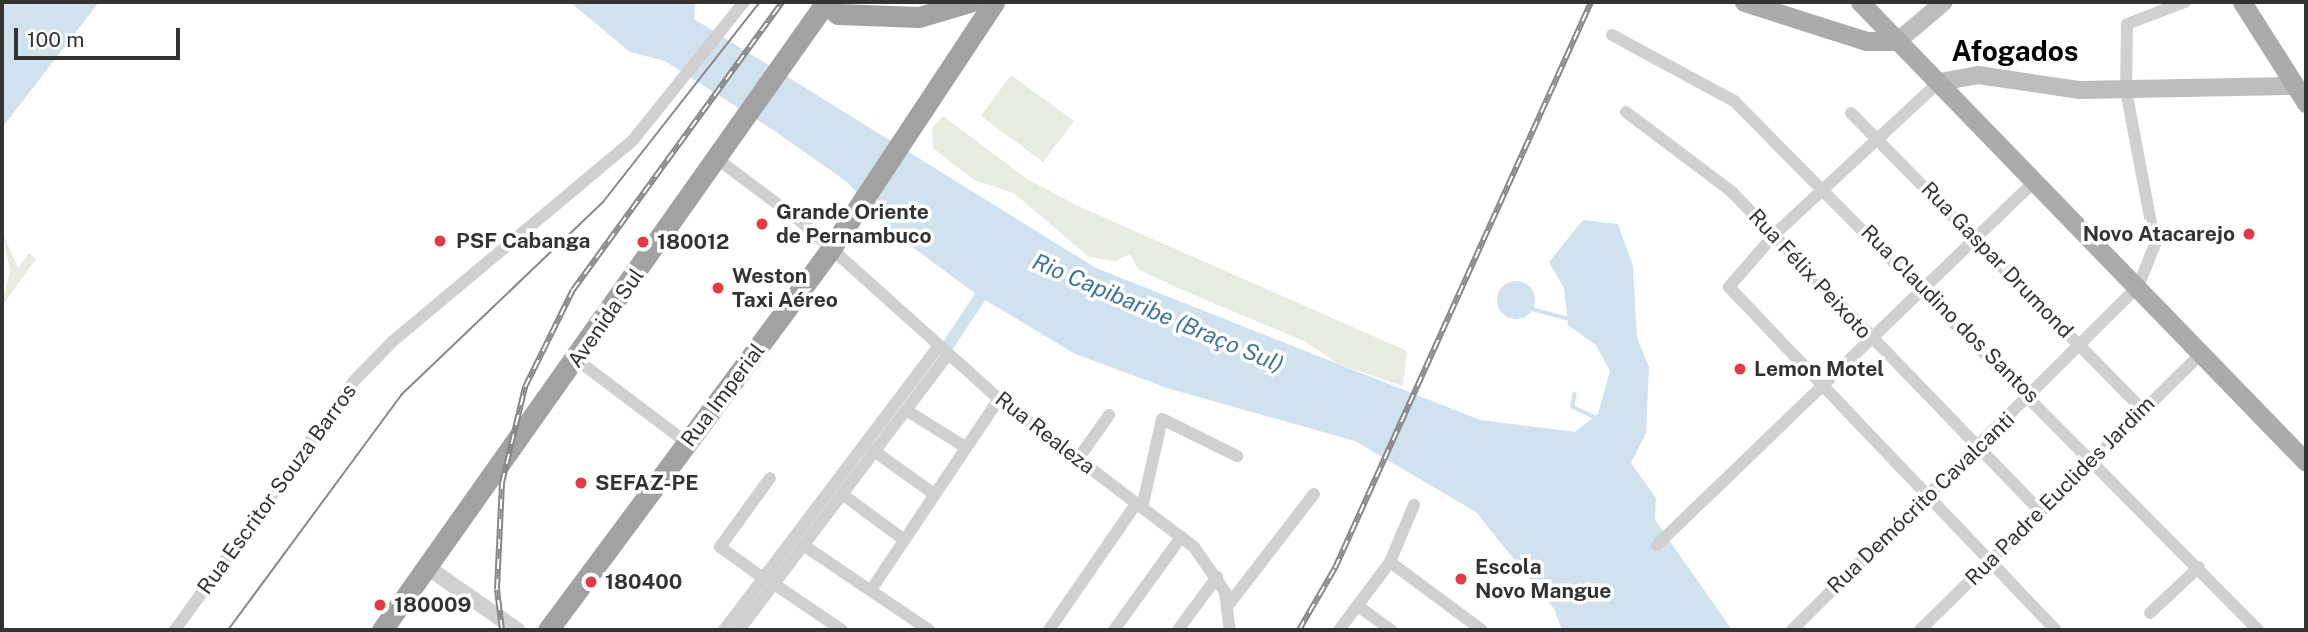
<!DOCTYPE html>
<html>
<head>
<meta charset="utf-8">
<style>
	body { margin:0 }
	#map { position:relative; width:2308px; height:632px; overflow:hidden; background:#fff; font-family:"Public Sans",sans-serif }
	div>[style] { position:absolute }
	.green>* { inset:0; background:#e6ecdf }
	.water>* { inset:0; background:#cfe2ee }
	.round { border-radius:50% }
	.stream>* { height:3.5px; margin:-1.75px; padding:0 1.75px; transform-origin:1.75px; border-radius:1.75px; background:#cfe2ee }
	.canal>* { height:12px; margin:-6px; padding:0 6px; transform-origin:6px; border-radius:6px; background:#cfe2ee }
	.minor>* { height:12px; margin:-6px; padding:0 6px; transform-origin:6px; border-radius:6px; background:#d0d0d0 }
	.tertiary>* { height:16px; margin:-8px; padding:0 8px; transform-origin:8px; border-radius:8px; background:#d0d0d0 }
	.secondary>* { height:18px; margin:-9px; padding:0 9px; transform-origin:9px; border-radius:9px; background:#bdbdbd }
	.primary>* { height:19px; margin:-9.5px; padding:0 9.5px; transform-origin:9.5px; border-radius:9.5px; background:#ababab }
	.trunk>* { height:21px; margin:-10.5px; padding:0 10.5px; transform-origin:10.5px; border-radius:10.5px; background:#a2a2a2 }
	.tram>* { height:2px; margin:-1px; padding:0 1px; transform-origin:1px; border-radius:1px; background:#888 }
	.rail>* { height:6px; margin-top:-3px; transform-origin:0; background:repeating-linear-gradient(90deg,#fff 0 10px,#888 0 20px); box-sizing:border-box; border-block:2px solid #888 }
	.dots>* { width:19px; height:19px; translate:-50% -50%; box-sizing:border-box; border:4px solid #fff; border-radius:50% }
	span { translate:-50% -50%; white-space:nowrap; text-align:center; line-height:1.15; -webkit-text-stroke:7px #fff; paint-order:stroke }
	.poi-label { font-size:21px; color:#333; font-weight:700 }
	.left { translate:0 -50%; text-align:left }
	.right { translate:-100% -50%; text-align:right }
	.street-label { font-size:21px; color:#333 }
	.water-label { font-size:23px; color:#3f7597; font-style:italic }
	.district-label { font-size:28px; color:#000; font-weight:700 }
	.frame { position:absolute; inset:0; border:4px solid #333; pointer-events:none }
	.scale { position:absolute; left:14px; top:28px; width:166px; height:32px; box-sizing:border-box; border:4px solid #333; border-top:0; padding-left:9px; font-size:21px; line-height:24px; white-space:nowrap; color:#333; -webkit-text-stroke:5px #fff; paint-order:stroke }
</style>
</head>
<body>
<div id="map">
	<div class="green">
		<i style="clip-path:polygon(1011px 75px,1074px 121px,1043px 162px,981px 116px)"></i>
		<i style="clip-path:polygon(943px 116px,1027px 179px,1078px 206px,1407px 351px,1403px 386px,1338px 364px,1306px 342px,1173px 286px,1138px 269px,1130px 254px,1116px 261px,1089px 257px,1014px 193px,974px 180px,933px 148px,932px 128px)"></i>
		<i style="clip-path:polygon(2px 232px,18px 268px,29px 253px,36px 259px,2px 306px,10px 270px)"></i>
	</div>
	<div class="water">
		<i style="clip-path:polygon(2px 2px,99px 2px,2px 128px)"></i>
		<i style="clip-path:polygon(570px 2px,695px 2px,694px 19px,1096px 268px,1480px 420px,1575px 432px,1598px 414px,1610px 371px,1596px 345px,1568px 325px,1564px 288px,1549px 262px,1583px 220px,1618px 224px,1633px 266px,1637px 338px,1649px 367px,1646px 433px,1631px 463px,1656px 498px,1655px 520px,1732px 630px,1562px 630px,1554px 609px,1476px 512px,1355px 441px,1170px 389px,1075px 354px,980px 297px,892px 232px,847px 182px,776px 132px,665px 61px,630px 52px)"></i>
		<i class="round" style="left:1497px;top:281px;width:38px;height:38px"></i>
	</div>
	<div class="stream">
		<i style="left:1532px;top:309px;width:35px;rotate:15deg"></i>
		<i style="left:1575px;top:394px;width:13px;rotate:99deg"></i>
		<i style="left:1573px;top:407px;width:26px;rotate:25deg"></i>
	</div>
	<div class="canal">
		<i style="left:947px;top:347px;width:60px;rotate:-56.6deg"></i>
	</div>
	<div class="minor">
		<i style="left:1612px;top:35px;width:139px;rotate:28.4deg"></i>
		<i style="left:1734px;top:101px;width:745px;rotate:45.27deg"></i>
		<i style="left:1939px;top:82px;width:225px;rotate:137.2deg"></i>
		<i style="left:1774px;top:235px;width:69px;rotate:130.9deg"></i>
		<i style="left:1729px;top:287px;width:474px;rotate:46.4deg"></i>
		<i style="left:1626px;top:112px;width:133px;rotate:37deg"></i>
		<i style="left:1732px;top:192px;width:443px;rotate:46deg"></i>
		<i style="left:1851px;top:113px;width:415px;rotate:45.5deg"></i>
		<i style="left:716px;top:158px;width:110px;rotate:36.9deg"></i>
		<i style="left:804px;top:224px;width:262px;rotate:41.9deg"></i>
		<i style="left:999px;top:399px;width:245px;rotate:37.2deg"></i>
		<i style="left:1194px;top:547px;width:55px;rotate:55.4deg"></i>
		<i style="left:1225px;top:592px;width:38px;rotate:83deg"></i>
		<i style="left:577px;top:360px;width:138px;rotate:37deg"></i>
		<i style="left:906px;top:410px;width:70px;rotate:32.1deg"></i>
		<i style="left:874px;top:451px;width:74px;rotate:35.6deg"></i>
		<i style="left:1078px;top:459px;width:54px;rotate:-54.8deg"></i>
		<i style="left:842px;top:494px;width:76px;rotate:36.4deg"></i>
		<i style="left:1142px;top:508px;width:91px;rotate:-77.3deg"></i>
		<i style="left:1162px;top:419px;width:84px;rotate:26.3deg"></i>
		<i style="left:803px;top:545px;width:152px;rotate:34deg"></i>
		<i style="left:1657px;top:545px;width:525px;rotate:-43.92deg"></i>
		<i style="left:1390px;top:562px;width:114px;rotate:36.5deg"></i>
		<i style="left:763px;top:578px;width:53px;rotate:-144.2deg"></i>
		<i style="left:720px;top:547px;width:85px;rotate:-54.1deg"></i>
		<i style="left:774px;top:584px;width:82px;rotate:34.1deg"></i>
		<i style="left:871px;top:590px;width:230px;rotate:-56.2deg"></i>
		<i style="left:1229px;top:604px;width:139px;rotate:-52.3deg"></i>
		<i style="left:1358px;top:606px;width:41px;rotate:36deg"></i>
		<i style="left:2150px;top:613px;width:67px;rotate:-43.2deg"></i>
		<i style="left:175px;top:630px;width:307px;rotate:-54.3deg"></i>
		<i style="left:354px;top:381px;width:56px;rotate:-45.7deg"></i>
		<i style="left:393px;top:341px;width:313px;rotate:-39.9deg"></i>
		<i style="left:633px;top:140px;width:177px;rotate:-51.2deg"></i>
		<i style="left:724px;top:630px;width:355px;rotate:-52.9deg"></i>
		<i style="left:739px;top:630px;width:344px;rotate:-52.8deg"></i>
		<i style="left:1049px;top:630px;width:153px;rotate:-55.4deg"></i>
		<i style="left:1114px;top:630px;width:115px;rotate:-54.2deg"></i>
		<i style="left:1178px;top:630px;width:66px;rotate:-53.7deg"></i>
		<i style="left:1339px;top:630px;width:85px;rotate:-53.1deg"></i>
		<i style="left:1390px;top:562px;width:62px;rotate:-67.2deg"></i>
		<i style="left:1792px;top:630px;width:487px;rotate:-44.8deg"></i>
		<i style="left:2138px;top:287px;width:46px;rotate:-68.4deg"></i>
		<i style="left:2155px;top:244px;width:157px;rotate:-100.7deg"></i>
		<i style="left:2126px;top:90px;width:66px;rotate:-89.1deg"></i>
		<i style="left:2127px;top:24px;width:62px;rotate:-20.8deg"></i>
		<i style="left:1920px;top:630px;width:395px;rotate:-44.5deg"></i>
	</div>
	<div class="tertiary">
		<i style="left:427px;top:567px;width:110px;rotate:35deg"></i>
	</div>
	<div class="secondary">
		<i style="left:1898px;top:41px;width:60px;rotate:-40.3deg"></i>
		<i style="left:1939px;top:82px;width:40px;rotate:-10deg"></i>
		<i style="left:1978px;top:75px;width:103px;rotate:8.4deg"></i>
		<i style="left:2080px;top:90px;width:210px;rotate:-1.1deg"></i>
	</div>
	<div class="primary">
		<i style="left:1744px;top:2px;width:128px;rotate:17.7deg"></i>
		<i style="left:1866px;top:41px;width:32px"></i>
		<i style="left:1860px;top:2px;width:641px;rotate:45.89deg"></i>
		<i style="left:2242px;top:2px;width:120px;rotate:57.6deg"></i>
	</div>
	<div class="trunk">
		<i style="left:825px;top:3px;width:17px;rotate:40deg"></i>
		<i style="left:838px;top:14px;width:81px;rotate:2.1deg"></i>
		<i style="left:919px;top:17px;width:53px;rotate:-16.4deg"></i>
		<i style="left:382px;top:630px;width:769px;rotate:-54.74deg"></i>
		<i style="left:548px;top:630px;width:473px;rotate:-53.4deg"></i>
		<i style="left:830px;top:250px;width:297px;rotate:-56.5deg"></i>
	</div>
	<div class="tram">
		<i style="left:228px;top:630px;width:292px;rotate:-53.6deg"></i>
		<i style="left:401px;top:395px;width:279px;rotate:-43.7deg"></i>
		<i style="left:603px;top:202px;width:254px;rotate:-51.9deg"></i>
	</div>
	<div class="rail">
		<i style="left:502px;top:630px;width:41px;rotate:-97deg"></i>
		<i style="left:497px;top:589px;width:106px;rotate:-87.3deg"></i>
		<i style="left:502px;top:483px;width:99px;rotate:-76.5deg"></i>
		<i style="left:525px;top:387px;width:108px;rotate:-63.7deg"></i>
		<i style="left:573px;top:290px;width:356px;rotate:-54deg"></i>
		<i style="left:1299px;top:630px;width:72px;rotate:-59.9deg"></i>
		<i style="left:1335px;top:568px;width:621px;rotate:-65.66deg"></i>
	</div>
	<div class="dots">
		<i style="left:762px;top:224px;background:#e63946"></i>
		<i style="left:2249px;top:234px;background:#e63946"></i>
		<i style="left:440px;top:241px;background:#e63946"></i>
		<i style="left:643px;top:242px;background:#e63946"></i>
		<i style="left:718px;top:288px;background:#e63946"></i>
		<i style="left:1740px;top:369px;background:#e63946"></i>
		<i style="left:581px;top:483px;background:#e63946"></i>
		<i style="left:1461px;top:579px;background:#e63946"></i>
		<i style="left:591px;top:582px;background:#e63946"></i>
		<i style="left:380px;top:605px;background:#e63946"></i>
	</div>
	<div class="poi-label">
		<span class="left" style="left:776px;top:224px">Grande Oriente<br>de Pernambuco</span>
		<span class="right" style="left:2235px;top:234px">Novo Atacarejo</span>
		<span class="left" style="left:456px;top:241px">PSF Cabanga</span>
		<span class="left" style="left:657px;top:242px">180012</span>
		<span class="left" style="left:732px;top:288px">Weston<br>Taxi Aéreo</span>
		<span class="left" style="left:1754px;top:369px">Lemon Motel</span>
		<span class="left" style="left:595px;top:483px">SEFAZ-PE</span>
		<span class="left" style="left:1475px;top:579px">Escola<br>Novo Mangue</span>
		<span class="left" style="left:605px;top:582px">180400</span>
		<span class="left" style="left:394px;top:605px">180009</span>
	</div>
	<div class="street-label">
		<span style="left:1997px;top:260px;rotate:46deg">Rua Gaspar Drumond</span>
		<span style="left:1810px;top:274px;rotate:47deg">Rua Félix Peixoto</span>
		<span style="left:1950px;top:314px;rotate:45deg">Rua Claudino dos Santos</span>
		<span style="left:606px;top:318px;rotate:-55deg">Avenida Sul</span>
		<span style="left:723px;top:395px;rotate:-53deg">Rua Imperial</span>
		<span style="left:1045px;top:433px;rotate:38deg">Rua Realeza</span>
		<span style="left:277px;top:489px;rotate:-54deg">Rua Escritor Souza Barros</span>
		<span style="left:2060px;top:491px;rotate:-45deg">Rua Padre Euclides Jardim</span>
		<span style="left:1921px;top:503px;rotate:-44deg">Rua Demócrito Cavalcanti</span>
	</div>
	<div class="water-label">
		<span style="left:1158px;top:313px;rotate:23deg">Rio Capibaribe (Braço Sul)</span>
	</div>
	<div class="district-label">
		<span style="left:2015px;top:51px">Afogados</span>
	</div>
	<div class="frame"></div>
	<div class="scale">100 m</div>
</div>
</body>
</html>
